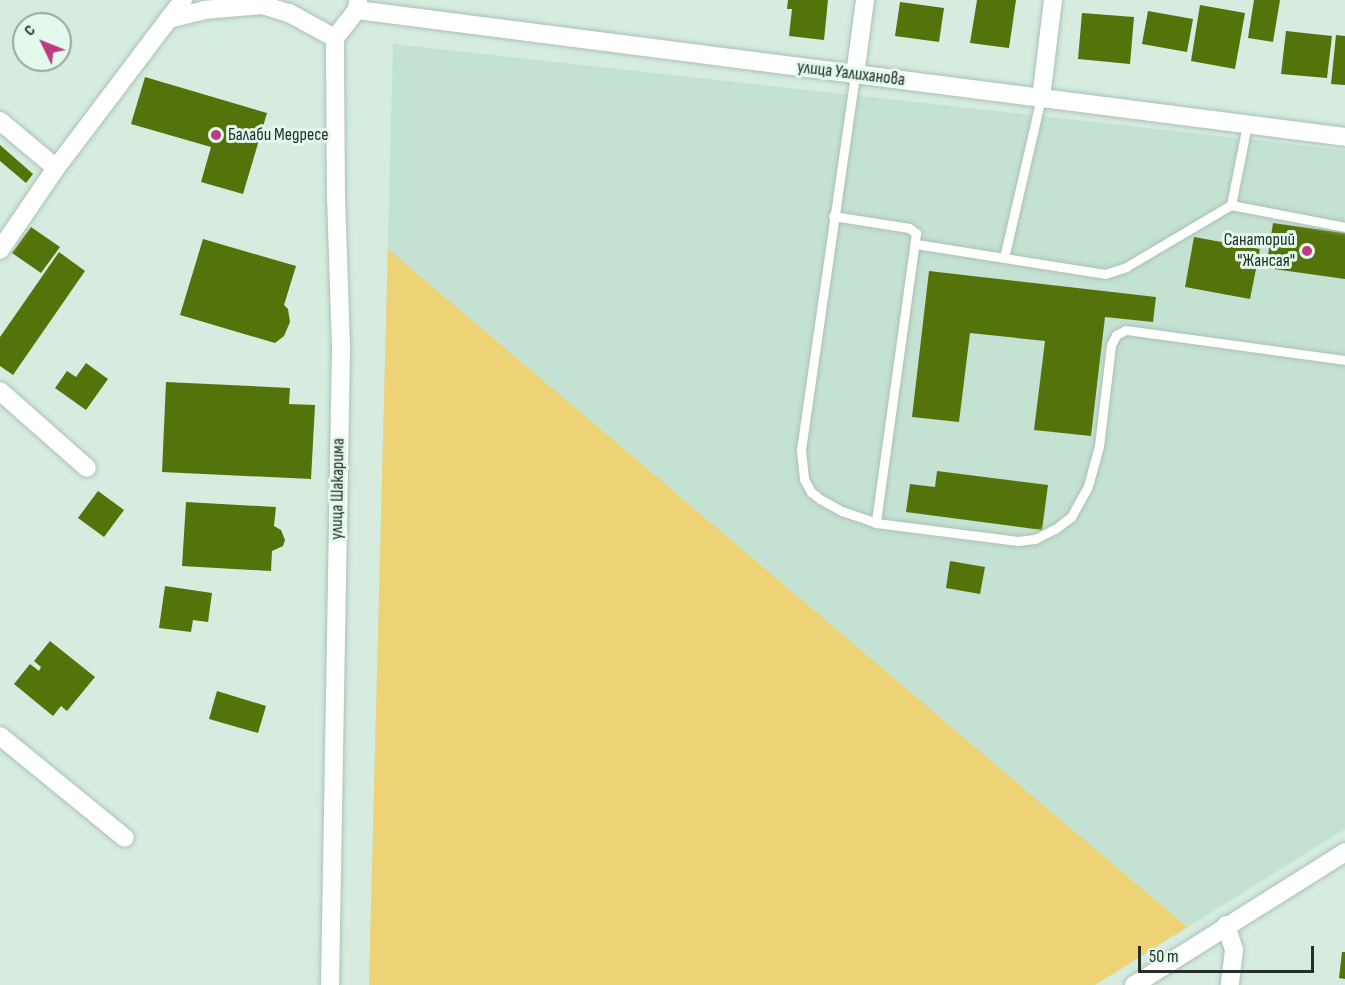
<!DOCTYPE html>
<html>
<head>
<meta charset="utf-8">
<style>
	body { margin:0 }
	#map { position:relative; width:1345px; height:985px; overflow:hidden; background:#d5ecdf; font-family:"Sofia Sans Condensed",sans-serif }
	div>[style] { position:absolute }
	.built>* { inset:0; background:#c4e2d1 }
	.green>* { inset:0; background:#eed276 }
	.building>* { inset:0; background:#54740b }
	.roads { filter:drop-shadow(0 0 2px #abc1b4) drop-shadow(0 0 2px #abc1b4) }
	.lane>* { height:9px; margin:-4.5px; padding:0 4.5px; transform-origin:4.5px; border-radius:4.5px; background:#fff }
	.street>* { height:18px; margin:-9px; padding:0 9px; transform-origin:9px; border-radius:9px; background:#fff }
	.dots>* { width:16px; height:16px; translate:-50% -50%; box-sizing:border-box; border:3px solid #e2f9ec; border-radius:50% }
	span { translate:-50% -50%; white-space:nowrap; text-align:center; line-height:1.15; -webkit-text-stroke:6px #e2f9ec; paint-order:stroke }
	.street-label { font-size:18px; color:#262e29 }
	.poi-label { font-size:18px; color:#262e29 }
	.left { translate:0 -50%; text-align:left }
	.right { translate:-100% -50%; text-align:right }
	.north { position:absolute; left:12px; top:12px; width:60px; height:60px; box-sizing:border-box; background:#e2f9ec; border:2px solid #97a89e; border-radius:50%; rotate:313deg; font-size:16px; font-weight:700; line-height:24px; text-align:center; color:#262e29 }
	.north::after { content:''; display:block; margin:auto; width:21px; height:27px; background:#bf3b7f; clip-path:polygon(50% 0,100% 100%,50% 72%,0 100%) }
	.scale { position:absolute; left:1138px; top:946px; width:176px; height:27px; box-sizing:border-box; border:3px solid #262e29; border-top:0; padding-left:8px; font-size:18px; line-height:21px; white-space:nowrap; color:#262e29; -webkit-text-stroke:4px #e2f9ec; paint-order:stroke }
</style>
</head>
<body>
<div id="map">
	<div class="built">
		<i style="clip-path:polygon(393px 44px,1345px 150px,1345px 829px,1095px 985px,369px 985px)"></i>
	</div>
	<div class="green">
		<i style="clip-path:polygon(388px 249px,1187px 927px,1095px 985px,369px 985px)"></i>
	</div>
	<div class="building">
		<i style="clip-path:polygon(788px 0,828px 0,824px 40px,789px 36px,792px 9px,787px 9px)"></i>
		<i style="clip-path:polygon(977px 0,1016px 0,1009px 48px,970px 43px)"></i>
		<i style="clip-path:polygon(1254px 0,1280px 0,1273px 42px,1248px 38px)"></i>
		<i style="clip-path:polygon(900px 2px,944px 8px,939px 42px,895px 36px)"></i>
		<i style="clip-path:polygon(1200px 5px,1245px 13px,1235px 69px,1191px 61px)"></i>
		<i style="clip-path:polygon(1148px 11px,1193px 19px,1187px 52px,1142px 44px)"></i>
		<i style="clip-path:polygon(1082px 13px,1134px 17px,1130px 64px,1078px 59px)"></i>
		<i style="clip-path:polygon(1286px 31px,1332px 36px,1327px 78px,1281px 74px)"></i>
		<i style="clip-path:polygon(1336px 35px,1345px 36px,1345px 85px,1331px 84px)"></i>
		<i style="clip-path:polygon(145px 77px,267px 113px,243px 194px,201px 182px,211px 147px,131px 124px)"></i>
		<i style="clip-path:polygon(0 145px,33px 174px,26px 183px,0 161px)"></i>
		<i style="clip-path:polygon(1273px 223px,1345px 233px,1345px 279px,1266px 268px)"></i>
		<i style="clip-path:polygon(31px 227px,60px 247px,41px 273px,12px 253px)"></i>
		<i style="clip-path:polygon(1194px 237px,1260px 249px,1250px 299px,1185px 287px)"></i>
		<i style="clip-path:polygon(203px 239px,296px 266px,284px 305px,288px 309px,290px 322px,284px 336px,275px 343px,180px 315px)"></i>
		<i style="clip-path:polygon(59px 252px,85px 271px,13px 375px,0 366px,0 337px)"></i>
		<i style="clip-path:polygon(929px 271px,1156px 297px,1153px 322px,1105px 317px,1091px 436px,1034px 430px,1045px 341px,970px 333px,959px 422px,912px 417px)"></i>
		<i style="clip-path:polygon(86px 363px,108px 379px,86px 410px,55px 388px,67px 371px,76px 377px)"></i>
		<i style="clip-path:polygon(166px 382px,290px 388px,289px 404px,315px 405px,311px 479px,162px 472px)"></i>
		<i style="clip-path:polygon(937px 471px,1048px 485px,1042px 530px,906px 512px,910px 484px,935px 487px)"></i>
		<i style="clip-path:polygon(98px 491px,124px 510px,104px 537px,78px 518px)"></i>
		<i style="clip-path:polygon(186px 502px,276px 507px,274px 526px,281px 530px,285px 540px,283px 546px,272px 551px,271px 571px,182px 566px)"></i>
		<i style="clip-path:polygon(950px 561px,985px 567px,980px 594px,946px 588px)"></i>
		<i style="clip-path:polygon(165px 586px,212px 593px,208px 622px,193px 620px,191px 632px,159px 628px)"></i>
		<i style="clip-path:polygon(50px 641px,95px 677px,67px 711px,61px 706px,53px 716px,14px 684px,30px 664px,39px 671px,41px 667px,34px 661px)"></i>
		<i style="clip-path:polygon(217px 691px,266px 706px,258px 733px,209px 719px)"></i>
		<i style="clip-path:polygon(1342px 952px,1345px 952px,1345px 979px,1339px 978px)"></i>
	</div>
	<div class="roads">
		<div class="lane">
			<i style="left:855px;top:75px;width:379px;rotate:98.2deg"></i>
			<i style="left:801px;top:450px;width:29px;rotate:84deg"></i>
			<i style="left:804px;top:479px;width:15px;rotate:62deg"></i>
			<i style="left:811px;top:492px;width:11px;rotate:38deg"></i>
			<i style="left:820px;top:499px;width:25px;rotate:29deg"></i>
			<i style="left:842px;top:511px;width:36px;rotate:19deg"></i>
			<i style="left:876px;top:523px;width:143px;rotate:7.2deg"></i>
			<i style="left:1018px;top:541px;width:17px;rotate:-7deg"></i>
			<i style="left:1035px;top:539px;width:22px;rotate:-27deg"></i>
			<i style="left:1055px;top:529px;width:20px;rotate:-37deg"></i>
			<i style="left:1071px;top:517px;width:35px;rotate:-61deg"></i>
			<i style="left:1088px;top:486px;width:41px;rotate:-74.6deg"></i>
			<i style="left:1099px;top:446px;width:102px;rotate:-83.2deg"></i>
			<i style="left:1111px;top:345px;width:11px;rotate:-63deg"></i>
			<i style="left:1116px;top:335px;width:11px;rotate:-27deg"></i>
			<i style="left:1126px;top:330px;width:221px;rotate:7.8deg"></i>
			<i style="left:1231px;top:205px;width:82px;rotate:-78.7deg"></i>
			<i style="left:833px;top:216px;width:77px;rotate:9deg"></i>
			<i style="left:909px;top:228px;width:9px;rotate:36deg"></i>
			<i style="left:916px;top:233px;width:293px;rotate:97.9deg"></i>
			<i style="left:916px;top:244px;width:191px;rotate:9deg"></i>
			<i style="left:1105px;top:274px;width:22px;rotate:-18deg"></i>
			<i style="left:1126px;top:267px;width:122px;rotate:-30.6deg"></i>
			<i style="left:1231px;top:205px;width:116px;rotate:10.9deg"></i>
			<i style="left:1004px;top:258px;width:164px;rotate:-77deg"></i>
		</div>
		<div class="street">
			<i style="left:256px;top:0;width:8px;rotate:40deg"></i>
			<i style="left:262px;top:5px;width:28px;rotate:17deg"></i>
			<i style="left:289px;top:13px;width:52px;rotate:28.5deg"></i>
			<i style="left:357px;top:10px;width:996px;rotate:7.32deg"></i>
			<i style="left:169px;top:19px;width:36px;rotate:-14deg"></i>
			<i style="left:204px;top:10px;width:58px;rotate:-4.9deg"></i>
			<i style="left:855px;top:75px;width:76px;rotate:-82.4deg"></i>
			<i style="left:1041px;top:98px;width:99px;rotate:-83deg"></i>
			<i style="left:0;top:121px;width:73px;rotate:40deg"></i>
			<i style="left:0;top:250px;width:99px;rotate:-55.7deg"></i>
			<i style="left:56px;top:168px;width:211px;rotate:-52.9deg"></i>
			<i style="left:0;top:391px;width:116px;rotate:41.5deg"></i>
			<i style="left:0;top:736px;width:161px;rotate:39.2deg"></i>
			<i style="left:1226px;top:925px;width:26px;rotate:72deg"></i>
			<i style="left:1234px;top:950px;width:35px;rotate:97deg"></i>
			<i style="left:330px;top:985px;width:638px;rotate:-89.01deg"></i>
			<i style="left:341px;top:347px;width:148px;rotate:-91.9deg"></i>
			<i style="left:336px;top:199px;width:161px;rotate:-90.4deg"></i>
			<i style="left:335px;top:38px;width:36px;rotate:-52deg"></i>
			<i style="left:357px;top:10px;width:10px;rotate:-84deg"></i>
			<i style="left:1134px;top:985px;width:249px;rotate:-32.2deg"></i>
		</div>
	</div>
	<div class="dots">
		<i style="left:216px;top:135px;background:#bf3b7f"></i>
		<i style="left:1307px;top:251px;background:#bf3b7f"></i>
	</div>
	<div class="street-label">
		<span style="left:851px;top:74px;rotate:7deg">улица Уалиханова</span>
		<span style="left:338px;top:489px;rotate:-89deg">улица Шакарима</span>
	</div>
	<div class="poi-label">
		<span class="left" style="left:228px;top:135px">Балаби Медресе</span>
		<span class="right" style="left:1295px;top:251px">Санаторий<br>"Жансая"</span>
	</div>
	<div class="north">С</div>
	<div class="scale">50 m</div>
</div>
</body>
</html>
